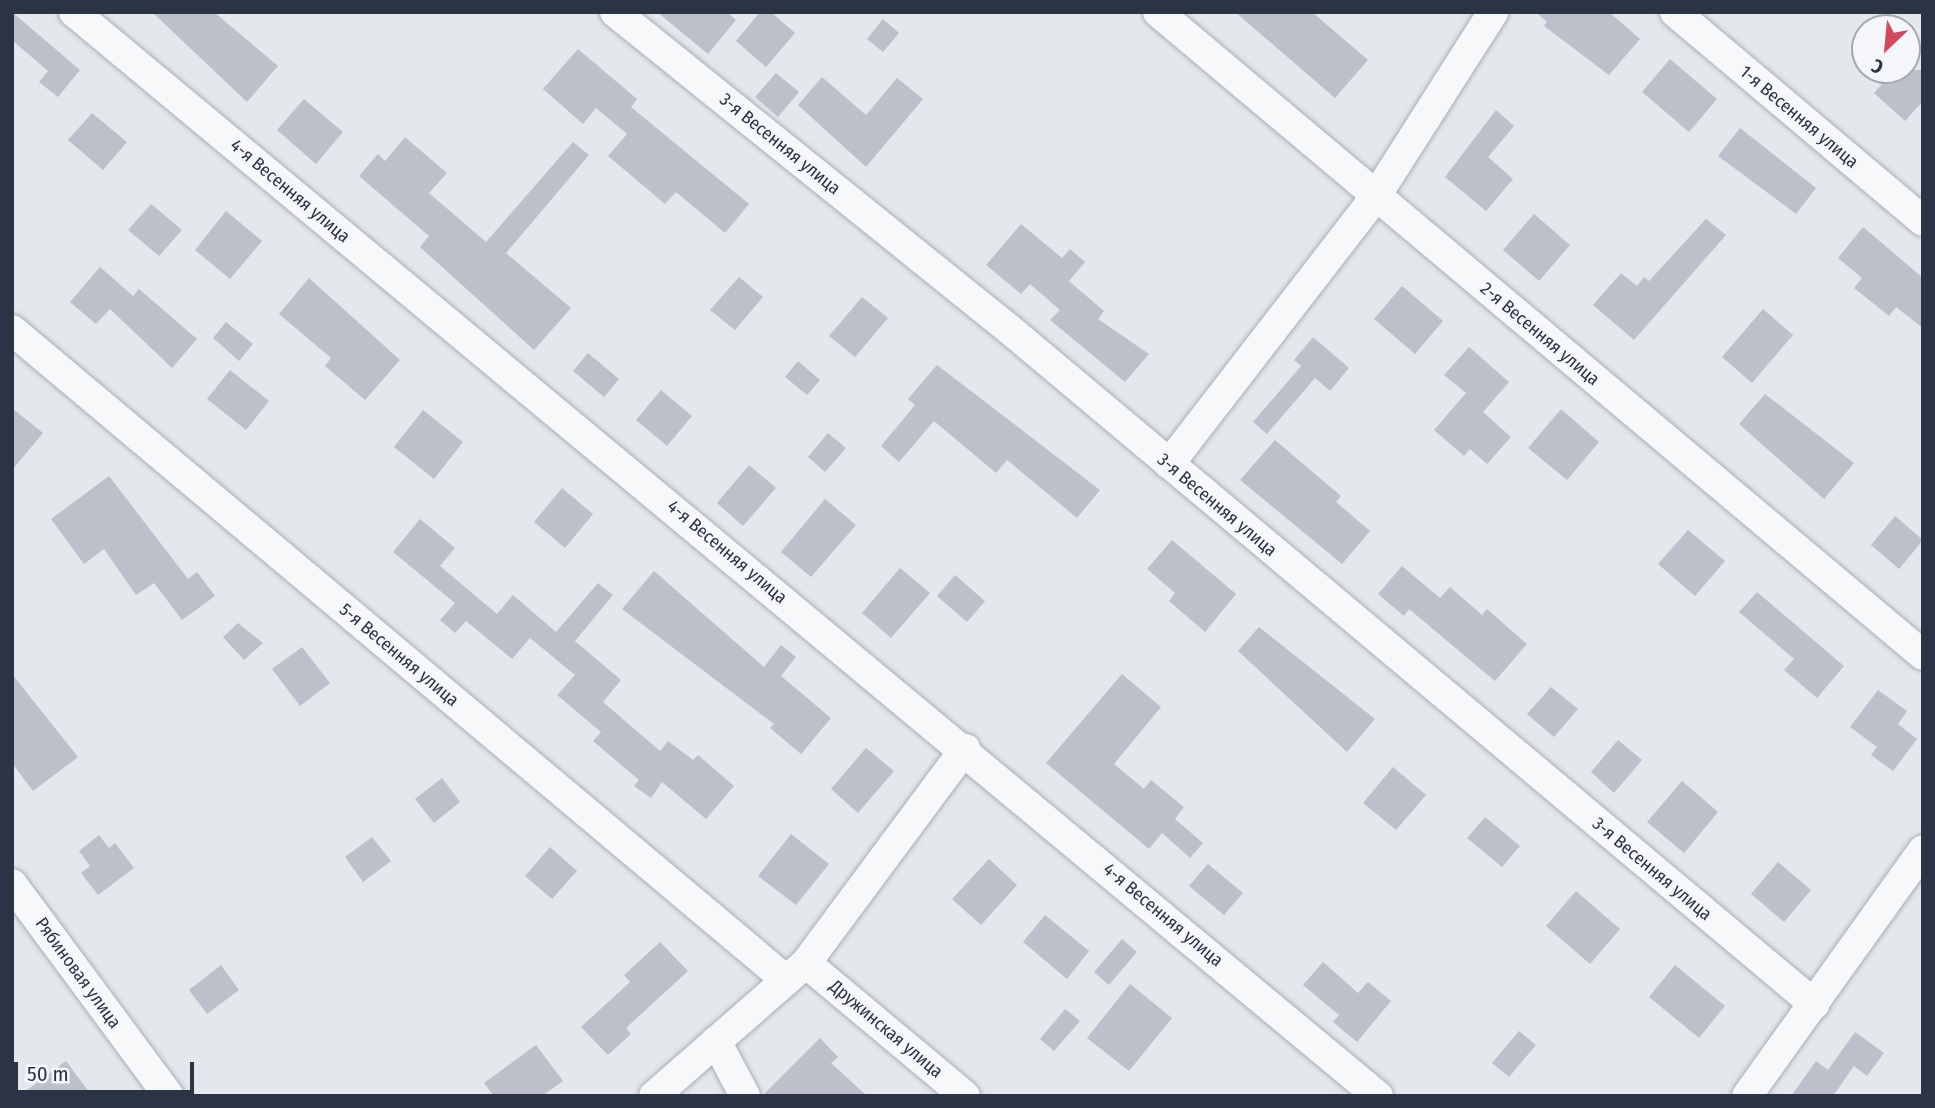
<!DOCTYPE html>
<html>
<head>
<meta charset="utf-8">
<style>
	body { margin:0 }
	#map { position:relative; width:1935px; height:1108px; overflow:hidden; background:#e4e7ec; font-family:"Fira Sans Condensed",sans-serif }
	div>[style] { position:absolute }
	.building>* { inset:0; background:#bbc0ca }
	.roads { filter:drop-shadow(0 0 2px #a9aeb7) drop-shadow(0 0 2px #a9aeb7) }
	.minor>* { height:30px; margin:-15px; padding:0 15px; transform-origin:15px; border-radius:15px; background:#f7f8fa }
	span { translate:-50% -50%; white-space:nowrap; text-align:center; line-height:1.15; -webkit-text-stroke:5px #f4f6f9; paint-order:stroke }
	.street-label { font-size:18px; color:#2b3445 }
	.frame { position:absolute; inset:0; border:14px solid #2b3445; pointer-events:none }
	.north { position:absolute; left:1851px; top:14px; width:70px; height:70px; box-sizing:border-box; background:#f4f6f9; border:2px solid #a4a8b1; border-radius:50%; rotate:206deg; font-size:19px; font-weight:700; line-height:28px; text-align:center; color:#2b3445 }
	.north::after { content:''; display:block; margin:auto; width:24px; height:32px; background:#d1495b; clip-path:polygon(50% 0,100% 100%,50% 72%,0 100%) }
	.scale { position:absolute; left:14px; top:1062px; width:180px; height:32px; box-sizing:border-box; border:4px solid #2b3445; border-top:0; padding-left:9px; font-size:21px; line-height:24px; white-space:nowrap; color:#2b3445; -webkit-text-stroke:5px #f4f6f9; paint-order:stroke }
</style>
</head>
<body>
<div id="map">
	<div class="building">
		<i style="clip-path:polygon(12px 12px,80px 70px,58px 97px,39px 82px,48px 71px,12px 40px)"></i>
		<i style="clip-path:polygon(152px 12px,214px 12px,278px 66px,247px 102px)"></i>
		<i style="clip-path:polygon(657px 12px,727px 12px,736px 20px,708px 54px)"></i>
		<i style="clip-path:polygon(760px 12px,771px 12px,795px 33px,766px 67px,736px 41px)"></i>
		<i style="clip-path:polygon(1235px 12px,1312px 12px,1368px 60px,1335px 98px)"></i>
		<i style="clip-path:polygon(1536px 12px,1609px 12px,1640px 39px,1609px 75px,1544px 26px,1547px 22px)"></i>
		<i style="clip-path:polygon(883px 19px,899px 33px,883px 52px,867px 39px)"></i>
		<i style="clip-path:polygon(578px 49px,637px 99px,631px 107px,749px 204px,725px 233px,676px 192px,665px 204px,608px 156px,627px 134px,596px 108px,583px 124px,543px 89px)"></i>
		<i style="clip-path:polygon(1670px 59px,1717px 99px,1689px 132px,1642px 92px)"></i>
		<i style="clip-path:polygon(1895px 70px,1923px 70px,1923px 101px,1905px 121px,1874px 93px)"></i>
		<i style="clip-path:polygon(776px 73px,799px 92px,778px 117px,755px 97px)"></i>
		<i style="clip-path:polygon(822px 77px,866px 115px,897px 78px,923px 99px,866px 167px,798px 105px)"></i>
		<i style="clip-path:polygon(304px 99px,343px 132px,316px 164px,277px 130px)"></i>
		<i style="clip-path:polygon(1496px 110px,1514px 126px,1488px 157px,1513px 179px,1486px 211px,1445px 177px)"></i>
		<i style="clip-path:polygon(92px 113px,127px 142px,103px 170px,68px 140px)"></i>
		<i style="clip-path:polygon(1740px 128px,1816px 188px,1796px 214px,1718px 156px)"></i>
		<i style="clip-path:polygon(405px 137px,447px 173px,429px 193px,486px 242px,573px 142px,589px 155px,506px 253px,571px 308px,534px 350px,420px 247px,429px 236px,359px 176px,378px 154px,385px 161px)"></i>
		<i style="clip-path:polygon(151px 204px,182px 230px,159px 256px,128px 230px)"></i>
		<i style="clip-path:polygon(226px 211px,262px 241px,230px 279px,195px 250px)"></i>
		<i style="clip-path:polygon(1534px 214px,1570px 245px,1539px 281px,1503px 250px)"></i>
		<i style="clip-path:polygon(1706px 219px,1726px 235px,1634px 340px,1593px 305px,1621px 273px,1637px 286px,1644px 277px,1649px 281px)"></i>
		<i style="clip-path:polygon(1021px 224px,1062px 258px,1070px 249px,1085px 262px,1069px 281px,1104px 311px,1098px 319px,1149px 354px,1125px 382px,1050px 320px,1060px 310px,1030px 284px,1021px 294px,986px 265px)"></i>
		<i style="clip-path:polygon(1863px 227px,1923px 278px,1923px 328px,1896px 307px,1889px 316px,1854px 288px,1862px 278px,1838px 258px)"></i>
		<i style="clip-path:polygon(100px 267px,133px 296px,139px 289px,197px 339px,172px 368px,110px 309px,96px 324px,70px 302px)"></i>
		<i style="clip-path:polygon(739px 277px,763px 297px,735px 330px,710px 310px)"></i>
		<i style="clip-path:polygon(309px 278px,400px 360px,365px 400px,325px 366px,331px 358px,279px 314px)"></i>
		<i style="clip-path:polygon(1402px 286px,1443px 321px,1415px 354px,1374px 319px)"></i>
		<i style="clip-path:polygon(862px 297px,888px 318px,855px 357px,829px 336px)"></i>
		<i style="clip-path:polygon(1763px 309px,1793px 335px,1752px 383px,1722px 357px)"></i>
		<i style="clip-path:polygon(226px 322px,253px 344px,239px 361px,213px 338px)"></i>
		<i style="clip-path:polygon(1313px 337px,1349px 368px,1330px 391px,1315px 378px,1267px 434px,1253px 422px,1301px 366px,1294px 360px)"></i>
		<i style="clip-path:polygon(1469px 347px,1509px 382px,1483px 412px,1511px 437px,1487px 464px,1470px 449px,1464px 456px,1434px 430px,1466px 393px,1444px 375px)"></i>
		<i style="clip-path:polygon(588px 353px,619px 379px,604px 397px,573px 371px)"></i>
		<i style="clip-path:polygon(798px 361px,820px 380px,807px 395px,785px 377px)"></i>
		<i style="clip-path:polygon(937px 365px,1100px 490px,1077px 518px,1007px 460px,996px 473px,934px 421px,899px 462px,881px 446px,915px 405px,908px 399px)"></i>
		<i style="clip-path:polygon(230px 370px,269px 401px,246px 430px,207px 399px)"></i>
		<i style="clip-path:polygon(661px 390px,692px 416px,667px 446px,636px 420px)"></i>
		<i style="clip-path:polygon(1765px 394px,1854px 463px,1824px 499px,1739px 424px)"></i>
		<i style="clip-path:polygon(12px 408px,43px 433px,12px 470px)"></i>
		<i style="clip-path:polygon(1561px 409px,1599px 442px,1567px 480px,1528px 448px)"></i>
		<i style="clip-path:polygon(423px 410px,463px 442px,434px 479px,394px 447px)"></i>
		<i style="clip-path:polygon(828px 433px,846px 448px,825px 472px,808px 457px)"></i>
		<i style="clip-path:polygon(1275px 440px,1341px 496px,1336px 502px,1370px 531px,1342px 564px,1240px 480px)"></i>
		<i style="clip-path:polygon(749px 465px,776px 488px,743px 526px,717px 503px)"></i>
		<i style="clip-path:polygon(109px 476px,188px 579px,197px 572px,215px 596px,182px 620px,154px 583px,136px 595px,104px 549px,84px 564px,51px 519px)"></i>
		<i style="clip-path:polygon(562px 488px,593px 514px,565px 548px,534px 522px)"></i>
		<i style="clip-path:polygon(825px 499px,856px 525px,811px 577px,781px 552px)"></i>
		<i style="clip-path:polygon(1895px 516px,1923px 540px,1899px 569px,1871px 545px)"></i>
		<i style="clip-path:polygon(420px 519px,455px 548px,440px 566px,497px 614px,513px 595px,556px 632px,598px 583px,613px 595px,575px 641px,621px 680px,603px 702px,660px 751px,668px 741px,693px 760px,698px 755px,734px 786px,706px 819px,662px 782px,651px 798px,634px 786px,639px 780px,593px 741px,601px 732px,557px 695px,575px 675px,530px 638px,512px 659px,466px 621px,455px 633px,440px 620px,455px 603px,393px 552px)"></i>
		<i style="clip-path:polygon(1688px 530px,1725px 561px,1695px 596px,1658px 564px)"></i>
		<i style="clip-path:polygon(1172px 540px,1236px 594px,1205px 632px,1169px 601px,1175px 593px,1147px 569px)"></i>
		<i style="clip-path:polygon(1402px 566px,1440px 598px,1450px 587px,1482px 615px,1487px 609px,1527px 644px,1495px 681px,1409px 609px,1404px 616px,1378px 594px)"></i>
		<i style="clip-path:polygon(900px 568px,930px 593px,891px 638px,862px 613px)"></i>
		<i style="clip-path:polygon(654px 571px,764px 667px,781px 645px,796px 657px,781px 676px,831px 718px,801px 754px,770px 728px,774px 724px,622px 609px)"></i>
		<i style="clip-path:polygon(955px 575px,985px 601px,967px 622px,937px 596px)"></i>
		<i style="clip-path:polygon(1757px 592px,1844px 666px,1817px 698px,1784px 670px,1794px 659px,1739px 612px)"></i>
		<i style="clip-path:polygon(238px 623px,263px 643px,244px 660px,223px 637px)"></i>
		<i style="clip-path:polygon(1259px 627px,1375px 719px,1347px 752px,1238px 651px)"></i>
		<i style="clip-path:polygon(302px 647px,330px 683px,300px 706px,272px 669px)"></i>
		<i style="clip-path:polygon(12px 674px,78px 757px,33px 791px,12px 763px)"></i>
		<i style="clip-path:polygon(1122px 674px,1161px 707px,1114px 764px,1144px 789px,1151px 780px,1184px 807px,1175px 819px,1203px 843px,1190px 858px,1162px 833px,1149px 849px,1046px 763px)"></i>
		<i style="clip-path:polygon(1551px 687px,1578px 709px,1554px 737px,1527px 714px)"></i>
		<i style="clip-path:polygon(1878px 690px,1907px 711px,1898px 724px,1917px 739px,1893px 771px,1871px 755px,1877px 747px,1850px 727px)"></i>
		<i style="clip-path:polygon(1618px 740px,1642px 760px,1614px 793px,1591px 772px)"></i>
		<i style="clip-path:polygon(866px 748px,894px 771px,858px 813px,831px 789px)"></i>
		<i style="clip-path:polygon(1393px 767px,1426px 795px,1396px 830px,1363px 803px)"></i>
		<i style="clip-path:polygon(442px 778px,460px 802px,434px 823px,415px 799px)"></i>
		<i style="clip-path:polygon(1682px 781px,1718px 812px,1684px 853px,1647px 822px)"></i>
		<i style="clip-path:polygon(1485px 817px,1520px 846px,1502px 867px,1467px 838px)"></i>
		<i style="clip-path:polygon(791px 834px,829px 864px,796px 905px,758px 876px)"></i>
		<i style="clip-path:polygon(99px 835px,109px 848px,115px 843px,134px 868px,98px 895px,81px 873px,90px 866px,79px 851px)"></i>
		<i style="clip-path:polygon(372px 837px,391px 861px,363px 882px,345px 857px)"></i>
		<i style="clip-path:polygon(550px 847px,577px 871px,552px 899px,525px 876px)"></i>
		<i style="clip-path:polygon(989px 859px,1017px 885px,981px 925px,952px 899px)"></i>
		<i style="clip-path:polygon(1778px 862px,1811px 890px,1784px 922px,1751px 894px)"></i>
		<i style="clip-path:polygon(1208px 864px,1243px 893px,1224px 915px,1189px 886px)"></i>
		<i style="clip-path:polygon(1576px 891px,1620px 929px,1590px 964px,1546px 926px)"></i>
		<i style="clip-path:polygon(1045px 915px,1089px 951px,1067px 979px,1023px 942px)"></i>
		<i style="clip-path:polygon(1122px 939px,1137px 952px,1109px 985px,1094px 972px)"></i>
		<i style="clip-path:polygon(660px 942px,688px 971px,626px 1028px,631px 1034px,608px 1055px,581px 1027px,630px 982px,624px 975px)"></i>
		<i style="clip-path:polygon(1323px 962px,1358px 993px,1368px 982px,1391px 1001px,1357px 1042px,1333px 1022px,1339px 1015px,1303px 985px)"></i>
		<i style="clip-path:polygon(221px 965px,239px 990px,207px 1014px,189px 990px)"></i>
		<i style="clip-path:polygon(1675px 965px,1725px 1006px,1699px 1038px,1649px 997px)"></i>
		<i style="clip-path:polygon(1130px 984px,1172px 1018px,1129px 1071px,1087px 1038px)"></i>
		<i style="clip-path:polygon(1065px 1009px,1080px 1021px,1054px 1051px,1040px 1039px)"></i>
		<i style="clip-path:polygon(1519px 1031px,1536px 1045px,1509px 1077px,1492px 1063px)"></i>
		<i style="clip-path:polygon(1855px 1032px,1884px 1053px,1867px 1076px,1854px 1066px,1833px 1096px,1791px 1096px,1816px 1061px,1828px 1070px)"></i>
		<i style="clip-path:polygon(820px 1038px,838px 1057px,831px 1063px,867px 1096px,762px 1096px)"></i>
		<i style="clip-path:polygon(536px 1045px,563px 1081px,542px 1096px,494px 1096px,484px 1083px)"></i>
		<i style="clip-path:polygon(66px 1061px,92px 1096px,19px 1096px)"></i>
	</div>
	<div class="roads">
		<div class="minor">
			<i style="left:74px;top:12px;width:1696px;rotate:39.74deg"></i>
			<i style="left:615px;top:12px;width:506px;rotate:38.82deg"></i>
			<i style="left:1009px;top:329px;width:1051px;rotate:39.98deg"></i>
			<i style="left:1158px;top:12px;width:999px;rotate:40.05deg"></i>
			<i style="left:1675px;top:12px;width:324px;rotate:40.1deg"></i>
			<i style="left:12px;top:330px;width:1011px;rotate:40.02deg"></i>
			<i style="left:1169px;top:464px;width:339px;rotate:-52.3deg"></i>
			<i style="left:1376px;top:196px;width:218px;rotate:-57.5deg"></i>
			<i style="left:12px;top:884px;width:264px;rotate:53.5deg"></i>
			<i style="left:806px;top:963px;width:207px;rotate:39.9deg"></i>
			<i style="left:716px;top:1041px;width:62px;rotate:62.2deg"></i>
			<i style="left:654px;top:1096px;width:202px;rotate:-41.2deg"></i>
			<i style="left:806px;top:963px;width:267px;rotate:-53.4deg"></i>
			<i style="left:1747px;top:1096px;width:302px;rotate:-54.4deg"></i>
		</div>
	</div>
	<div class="street-label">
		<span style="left:1799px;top:117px;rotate:40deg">1-я Весенняя улица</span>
		<span style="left:780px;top:144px;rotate:39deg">3-я Весенняя улица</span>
		<span style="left:290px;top:191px;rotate:40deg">4-я Весенняя улица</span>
		<span style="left:1540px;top:334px;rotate:40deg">2-я Весенняя улица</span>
		<span style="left:1217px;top:505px;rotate:40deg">3-я Весенняя улица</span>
		<span style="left:727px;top:552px;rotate:40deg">4-я Весенняя улица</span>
		<span style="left:399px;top:655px;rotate:40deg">5-я Весенняя улица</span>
		<span style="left:1652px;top:869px;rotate:40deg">3-я Весенняя улица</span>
		<span style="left:1163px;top:915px;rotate:40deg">4-я Весенняя улица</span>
		<span style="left:78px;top:973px;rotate:54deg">Рябиновая улица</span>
		<span style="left:886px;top:1029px;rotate:40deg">Дружинская улица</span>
	</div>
	<div class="frame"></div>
	<div class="north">С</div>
	<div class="scale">50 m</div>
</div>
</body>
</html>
